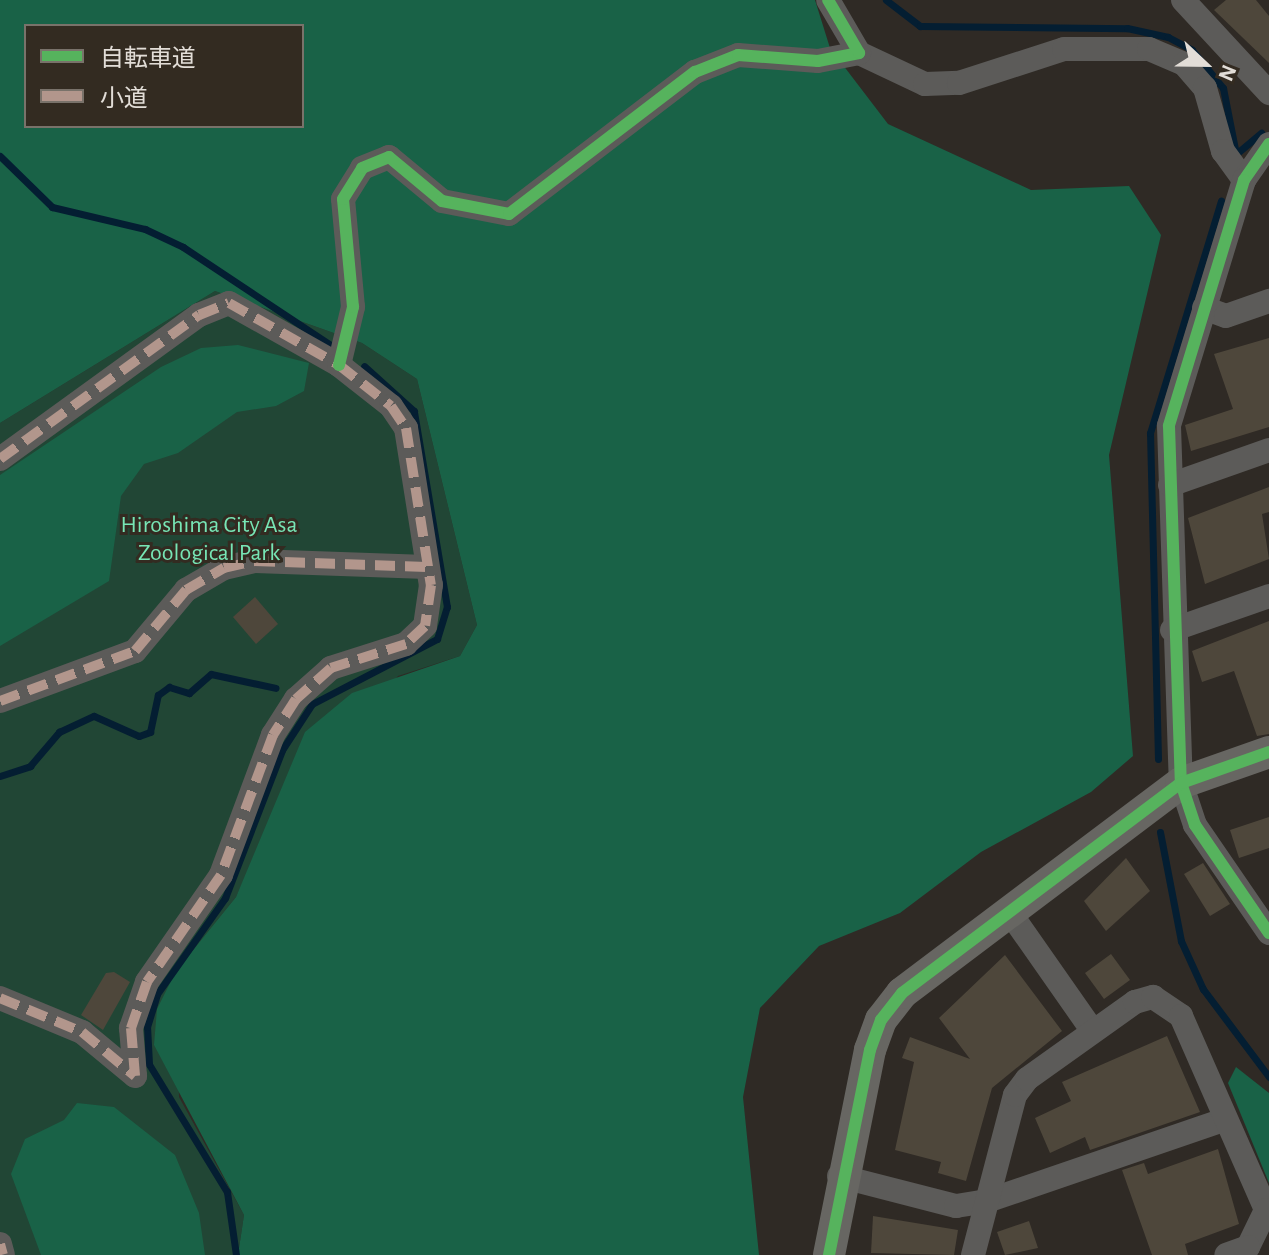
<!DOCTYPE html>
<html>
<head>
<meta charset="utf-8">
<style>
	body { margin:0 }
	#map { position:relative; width:1269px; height:1255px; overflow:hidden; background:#2f2a25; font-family:"Alegreya Sans","Noto Sans JP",sans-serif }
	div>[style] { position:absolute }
	.green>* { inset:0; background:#214635 }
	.forest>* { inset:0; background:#196247 }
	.stream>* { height:7px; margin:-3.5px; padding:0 3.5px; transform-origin:3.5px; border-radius:3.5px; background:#041e32 }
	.building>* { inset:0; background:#4e473b }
	.street>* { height:24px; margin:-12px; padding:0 12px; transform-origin:12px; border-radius:12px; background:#5c5b59 }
	.secondary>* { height:32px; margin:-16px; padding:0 16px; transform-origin:16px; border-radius:16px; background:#676662 }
	.quiet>* { height:10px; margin-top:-5px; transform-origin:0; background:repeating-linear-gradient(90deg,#b2968c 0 20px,transparent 0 30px) }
	.cycleway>* { height:12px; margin:-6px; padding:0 6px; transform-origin:6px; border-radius:6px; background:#56b35d }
	span { translate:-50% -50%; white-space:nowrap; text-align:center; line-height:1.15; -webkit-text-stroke:6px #332b21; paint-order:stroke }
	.park-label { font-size:24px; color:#77e5b5 }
	.legend { position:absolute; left:24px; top:24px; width:280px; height:104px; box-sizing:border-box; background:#332b21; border:2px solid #79726a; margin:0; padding:10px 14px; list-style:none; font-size:24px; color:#e2ddd7 }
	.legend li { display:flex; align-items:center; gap:16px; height:40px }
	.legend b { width:40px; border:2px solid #79726a }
	.north { position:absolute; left:1165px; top:24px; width:80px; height:80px; -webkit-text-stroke:6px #332b21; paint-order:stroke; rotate:112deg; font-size:22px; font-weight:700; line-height:32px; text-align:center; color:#e2ddd7 }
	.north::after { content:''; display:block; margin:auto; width:28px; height:36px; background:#e2ddd7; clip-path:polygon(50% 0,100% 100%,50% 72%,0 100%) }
</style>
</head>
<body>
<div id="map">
	<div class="green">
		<i style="clip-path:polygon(215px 291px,362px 343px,417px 379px,477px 625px,460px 656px,398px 676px,264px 837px,236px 897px,176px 971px,179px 1097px,244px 1215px,238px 1255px,0 1255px,0 423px)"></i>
	</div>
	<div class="forest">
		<i style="clip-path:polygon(evenodd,0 0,815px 0,830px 48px,888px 124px,1031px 190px,1129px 186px,1161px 235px,1109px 455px,1133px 756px,1091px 792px,981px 852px,900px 913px,819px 946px,760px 1008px,743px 1097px,759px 1255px,238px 1255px,244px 1215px,154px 1045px,157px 1009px,176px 971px,236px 897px,305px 732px,352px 693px,460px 656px,477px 625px,417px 379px,362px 343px,215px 291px,0 423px,0 0,26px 26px,302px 26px,302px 126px,26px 126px,26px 26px)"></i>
		<i style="clip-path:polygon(238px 345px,309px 363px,304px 391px,276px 406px,237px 412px,178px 453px,144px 464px,121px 496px,109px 581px,0 646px,0 475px,161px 367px,201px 348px)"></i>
		<i style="clip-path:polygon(1236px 1067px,1269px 1093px,1269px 1183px,1228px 1083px)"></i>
		<i style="clip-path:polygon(77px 1103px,114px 1107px,175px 1155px,199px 1213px,205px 1255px,41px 1255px,11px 1174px,25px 1139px,64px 1120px)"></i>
	</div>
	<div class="stream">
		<i style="left:886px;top:0;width:43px;rotate:37.4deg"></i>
		<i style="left:920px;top:26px;width:207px;rotate:0.6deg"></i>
		<i style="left:1127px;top:28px;width:42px;rotate:12.4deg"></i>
		<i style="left:1168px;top:37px;width:27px;rotate:28deg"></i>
		<i style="left:1192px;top:50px;width:49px;rotate:50.8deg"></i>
		<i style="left:1223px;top:88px;width:67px;rotate:78.9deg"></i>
		<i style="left:1236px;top:154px;width:33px;rotate:-40deg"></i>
		<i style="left:0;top:156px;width:73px;rotate:44.4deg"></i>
		<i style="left:52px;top:207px;width:96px;rotate:13.3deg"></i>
		<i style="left:145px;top:229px;width:42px;rotate:25.3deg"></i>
		<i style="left:183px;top:247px;width:182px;rotate:33.6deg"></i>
		<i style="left:1158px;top:759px;width:326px;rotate:-91.4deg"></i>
		<i style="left:1150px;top:433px;width:243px;rotate:-73deg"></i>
		<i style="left:0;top:776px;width:32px;rotate:-18deg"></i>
		<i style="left:30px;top:766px;width:45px;rotate:-49.5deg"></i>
		<i style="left:59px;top:732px;width:38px;rotate:-25deg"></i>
		<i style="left:94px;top:716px;width:49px;rotate:24deg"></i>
		<i style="left:139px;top:736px;width:12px;rotate:-20deg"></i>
		<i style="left:150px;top:732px;width:38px;rotate:-78deg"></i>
		<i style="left:158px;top:695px;width:14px;rotate:-36deg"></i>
		<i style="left:169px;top:687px;width:21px;rotate:17deg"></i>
		<i style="left:189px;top:693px;width:29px;rotate:-41deg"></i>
		<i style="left:211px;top:674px;width:66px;rotate:12.2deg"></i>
		<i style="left:1160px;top:832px;width:111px;rotate:79.1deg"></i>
		<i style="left:1181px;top:941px;width:53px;rotate:65.4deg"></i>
		<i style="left:1203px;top:989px;width:110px;rotate:53.1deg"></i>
		<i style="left:236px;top:1255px;width:64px;rotate:-98.1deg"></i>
		<i style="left:227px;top:1192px;width:150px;rotate:-121.4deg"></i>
		<i style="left:149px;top:1064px;width:37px;rotate:-93deg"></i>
		<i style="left:147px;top:1027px;width:34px;rotate:-73deg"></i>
		<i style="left:157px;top:994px;width:118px;rotate:-54.7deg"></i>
		<i style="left:225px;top:898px;width:159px;rotate:-68.9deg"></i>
		<i style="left:282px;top:750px;width:55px;rotate:-56.9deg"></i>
		<i style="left:312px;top:704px;width:141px;rotate:-27.5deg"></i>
		<i style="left:437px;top:639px;width:34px;rotate:-73deg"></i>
		<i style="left:447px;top:607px;width:199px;rotate:-99.6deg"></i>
		<i style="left:414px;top:411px;width:67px;rotate:-138deg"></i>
	</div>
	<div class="building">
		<i style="clip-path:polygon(1226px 0,1256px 0,1269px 16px,1269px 63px,1214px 10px)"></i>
		<i style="clip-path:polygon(1269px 338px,1269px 427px,1191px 451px,1185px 425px,1233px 409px,1214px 354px)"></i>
		<i style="clip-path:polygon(1269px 487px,1269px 512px,1262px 514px,1269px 559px,1205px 584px,1188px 518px)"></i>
		<i style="clip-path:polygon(255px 597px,278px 624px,256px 644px,233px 617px)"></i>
		<i style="clip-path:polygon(1269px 621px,1269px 734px,1257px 736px,1234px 671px,1202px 682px,1192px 651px)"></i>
		<i style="clip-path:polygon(1269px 817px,1269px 848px,1239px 858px,1230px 830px)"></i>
		<i style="clip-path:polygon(1126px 858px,1150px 891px,1106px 931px,1084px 901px)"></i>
		<i style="clip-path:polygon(1203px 863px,1230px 904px,1210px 916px,1184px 874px)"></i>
		<i style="clip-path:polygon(1111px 954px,1130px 980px,1104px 999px,1085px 973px)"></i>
		<i style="clip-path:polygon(1005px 955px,1062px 1031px,992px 1088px,966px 1181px,938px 1173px,941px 1162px,895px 1150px,914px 1062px,902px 1058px,910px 1037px,970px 1059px,939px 1018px)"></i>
		<i style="clip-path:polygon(114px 972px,130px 982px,103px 1030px,81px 1015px,106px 973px)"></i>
		<i style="clip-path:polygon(1167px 1036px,1200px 1112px,1090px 1150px,1085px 1137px,1050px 1153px,1035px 1118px,1071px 1101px,1062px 1082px)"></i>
		<i style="clip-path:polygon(1218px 1149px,1239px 1224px,1185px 1244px,1188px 1255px,1152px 1255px,1122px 1170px,1144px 1163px,1148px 1174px)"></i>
		<i style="clip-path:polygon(873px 1216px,958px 1230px,954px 1255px,871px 1253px)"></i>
		<i style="clip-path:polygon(1029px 1221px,1038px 1248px,1005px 1255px,997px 1232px)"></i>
	</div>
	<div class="street">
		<i style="left:1183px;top:0;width:127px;rotate:47.2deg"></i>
		<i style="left:859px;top:53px;width:73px;rotate:25.2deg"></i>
		<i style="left:925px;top:84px;width:34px;rotate:-2deg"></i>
		<i style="left:959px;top:83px;width:110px;rotate:-17.9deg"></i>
		<i style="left:1064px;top:49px;width:85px"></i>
		<i style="left:1149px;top:49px;width:38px;rotate:23deg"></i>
		<i style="left:1184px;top:64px;width:32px;rotate:49deg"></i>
		<i style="left:1205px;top:88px;width:66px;rotate:74.1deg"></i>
		<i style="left:1223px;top:151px;width:36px;rotate:54deg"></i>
		<i style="left:1269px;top:144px;width:44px;rotate:124.8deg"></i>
		<i style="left:1244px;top:180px;width:257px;rotate:107deg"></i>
		<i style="left:1169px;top:426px;width:357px;rotate:88.1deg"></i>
		<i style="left:1181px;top:783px;width:44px;rotate:71.6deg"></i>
		<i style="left:1195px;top:825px;width:131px;rotate:55.6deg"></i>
		<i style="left:1204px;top:308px;width:23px;rotate:20deg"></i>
		<i style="left:1226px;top:316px;width:46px;rotate:-19.2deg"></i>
		<i style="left:339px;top:365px;width:60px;rotate:-76.4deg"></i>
		<i style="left:353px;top:307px;width:108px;rotate:-95.3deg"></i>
		<i style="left:343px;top:199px;width:36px;rotate:-58deg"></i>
		<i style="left:362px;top:168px;width:29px;rotate:-22deg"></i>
		<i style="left:389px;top:157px;width:69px;rotate:39.7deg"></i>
		<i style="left:442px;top:201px;width:68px;rotate:11deg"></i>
		<i style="left:509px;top:214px;width:234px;rotate:-37.4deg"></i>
		<i style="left:695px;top:72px;width:46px;rotate:-21.6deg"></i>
		<i style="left:738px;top:55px;width:80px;rotate:4.3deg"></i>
		<i style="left:818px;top:61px;width:42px;rotate:-11deg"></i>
		<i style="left:859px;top:53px;width:61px;rotate:-120.3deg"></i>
		<i style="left:0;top:459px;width:246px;rotate:-35.9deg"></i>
		<i style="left:199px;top:315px;width:32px;rotate:-22deg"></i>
		<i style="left:229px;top:303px;width:126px;rotate:29.4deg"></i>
		<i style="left:339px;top:365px;width:66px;rotate:38.3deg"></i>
		<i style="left:391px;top:406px;width:27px;rotate:56deg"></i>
		<i style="left:406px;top:428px;width:159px;rotate:81deg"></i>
		<i style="left:431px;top:585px;width:41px;rotate:98.3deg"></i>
		<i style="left:425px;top:626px;width:26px;rotate:137deg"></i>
		<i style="left:406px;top:644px;width:79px;rotate:162.3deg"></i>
		<i style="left:331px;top:668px;width:47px;rotate:138.5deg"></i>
		<i style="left:296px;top:699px;width:43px;rotate:122.6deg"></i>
		<i style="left:273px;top:735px;width:149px;rotate:110.4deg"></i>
		<i style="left:221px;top:875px;width:130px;rotate:124.7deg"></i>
		<i style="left:147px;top:982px;width:49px;rotate:109.2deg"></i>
		<i style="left:131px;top:1028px;width:48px;rotate:85.2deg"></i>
		<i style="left:1170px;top:485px;width:105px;rotate:-19.5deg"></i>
		<i style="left:1172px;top:630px;width:103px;rotate:-19.3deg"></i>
		<i style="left:0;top:701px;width:144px;rotate:-20.3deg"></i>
		<i style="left:135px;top:651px;width:80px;rotate:-50.1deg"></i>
		<i style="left:186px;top:590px;width:44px;rotate:-30.1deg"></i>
		<i style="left:224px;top:568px;width:32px;rotate:-13deg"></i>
		<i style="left:255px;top:561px;width:172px;rotate:2deg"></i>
		<i style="left:1008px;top:910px;width:146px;rotate:55deg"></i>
		<i style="left:0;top:998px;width:89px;rotate:22.5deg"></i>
		<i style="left:82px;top:1032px;width:69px;rotate:39.7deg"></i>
		<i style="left:839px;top:1176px;width:121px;rotate:14.4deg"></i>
		<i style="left:956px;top:1206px;width:31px;rotate:-9deg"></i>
		<i style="left:987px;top:1201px;width:250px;rotate:-18.9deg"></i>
		<i style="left:0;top:1244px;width:11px;rotate:75deg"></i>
		<i style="left:973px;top:1255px;width:165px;rotate:-75.3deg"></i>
		<i style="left:1015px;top:1095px;width:20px;rotate:-53deg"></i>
		<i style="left:1027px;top:1079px;width:133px;rotate:-35.5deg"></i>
		<i style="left:1135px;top:1002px;width:19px;rotate:-16deg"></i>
		<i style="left:1153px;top:997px;width:34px;rotate:34deg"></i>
		<i style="left:1181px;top:1016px;width:212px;rotate:66.3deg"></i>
		<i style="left:1266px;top:1210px;width:41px;rotate:115.9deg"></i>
		<i style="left:1248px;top:1247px;width:23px;rotate:160deg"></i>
	</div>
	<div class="secondary">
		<i style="left:829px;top:1255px;width:209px;rotate:-78.7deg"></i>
		<i style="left:870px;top:1050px;width:32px;rotate:-70deg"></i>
		<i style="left:881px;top:1020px;width:34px;rotate:-52deg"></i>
		<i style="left:902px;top:993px;width:349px;rotate:-37deg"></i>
		<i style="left:1181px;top:783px;width:93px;rotate:-19.4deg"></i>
	</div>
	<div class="quiet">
		<i style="left:0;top:459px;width:246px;rotate:-35.9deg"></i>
		<i style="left:199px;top:315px;width:32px;rotate:-22deg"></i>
		<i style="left:229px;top:303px;width:126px;rotate:29.4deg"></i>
		<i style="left:339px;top:365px;width:66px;rotate:38.3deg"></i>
		<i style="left:391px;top:406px;width:27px;rotate:56deg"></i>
		<i style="left:406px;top:428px;width:159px;rotate:81deg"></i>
		<i style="left:431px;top:585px;width:41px;rotate:98.3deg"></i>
		<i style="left:425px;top:626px;width:26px;rotate:137deg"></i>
		<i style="left:406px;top:644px;width:79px;rotate:162.3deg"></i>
		<i style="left:331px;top:668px;width:47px;rotate:138.5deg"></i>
		<i style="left:296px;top:699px;width:43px;rotate:122.6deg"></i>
		<i style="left:273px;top:735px;width:149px;rotate:110.4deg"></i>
		<i style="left:221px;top:875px;width:130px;rotate:124.7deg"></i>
		<i style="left:147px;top:982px;width:49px;rotate:109.2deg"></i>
		<i style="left:131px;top:1028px;width:48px;rotate:85.2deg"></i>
		<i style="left:0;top:701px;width:144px;rotate:-20.3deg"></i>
		<i style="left:135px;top:651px;width:80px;rotate:-50.1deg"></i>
		<i style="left:186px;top:590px;width:44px;rotate:-30.1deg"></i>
		<i style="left:224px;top:568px;width:32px;rotate:-13deg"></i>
		<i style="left:255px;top:561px;width:172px;rotate:2deg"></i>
		<i style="left:0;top:998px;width:89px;rotate:22.5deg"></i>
		<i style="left:82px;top:1032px;width:69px;rotate:39.7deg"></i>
		<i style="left:0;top:1244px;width:11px;rotate:75deg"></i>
	</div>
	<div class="cycleway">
		<i style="left:1269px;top:144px;width:44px;rotate:124.8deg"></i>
		<i style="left:1244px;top:180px;width:257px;rotate:107deg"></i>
		<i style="left:1169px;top:426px;width:357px;rotate:88.1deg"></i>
		<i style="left:1181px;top:783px;width:44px;rotate:71.6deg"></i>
		<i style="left:1195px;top:825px;width:131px;rotate:55.6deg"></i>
		<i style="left:339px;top:365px;width:60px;rotate:-76.4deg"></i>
		<i style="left:353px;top:307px;width:108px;rotate:-95.3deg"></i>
		<i style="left:343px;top:199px;width:36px;rotate:-58deg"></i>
		<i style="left:362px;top:168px;width:29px;rotate:-22deg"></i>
		<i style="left:389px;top:157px;width:69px;rotate:39.7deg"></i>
		<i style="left:442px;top:201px;width:68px;rotate:11deg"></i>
		<i style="left:509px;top:214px;width:234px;rotate:-37.4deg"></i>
		<i style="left:695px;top:72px;width:46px;rotate:-21.6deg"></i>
		<i style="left:738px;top:55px;width:80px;rotate:4.3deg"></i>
		<i style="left:818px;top:61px;width:42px;rotate:-11deg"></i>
		<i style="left:859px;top:53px;width:61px;rotate:-120.3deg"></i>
		<i style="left:829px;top:1255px;width:209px;rotate:-78.7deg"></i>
		<i style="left:870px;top:1050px;width:32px;rotate:-70deg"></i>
		<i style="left:881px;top:1020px;width:34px;rotate:-52deg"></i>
		<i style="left:902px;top:993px;width:349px;rotate:-37deg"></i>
		<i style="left:1181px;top:783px;width:93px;rotate:-19.4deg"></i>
	</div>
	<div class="park-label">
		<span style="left:209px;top:540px">Hiroshima City Asa<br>Zoological Park</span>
	</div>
	<ul class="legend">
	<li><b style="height:10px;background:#56b35d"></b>自転車道</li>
	<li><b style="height:10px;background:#b2968c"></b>小道</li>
	</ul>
	<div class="north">N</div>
</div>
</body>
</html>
